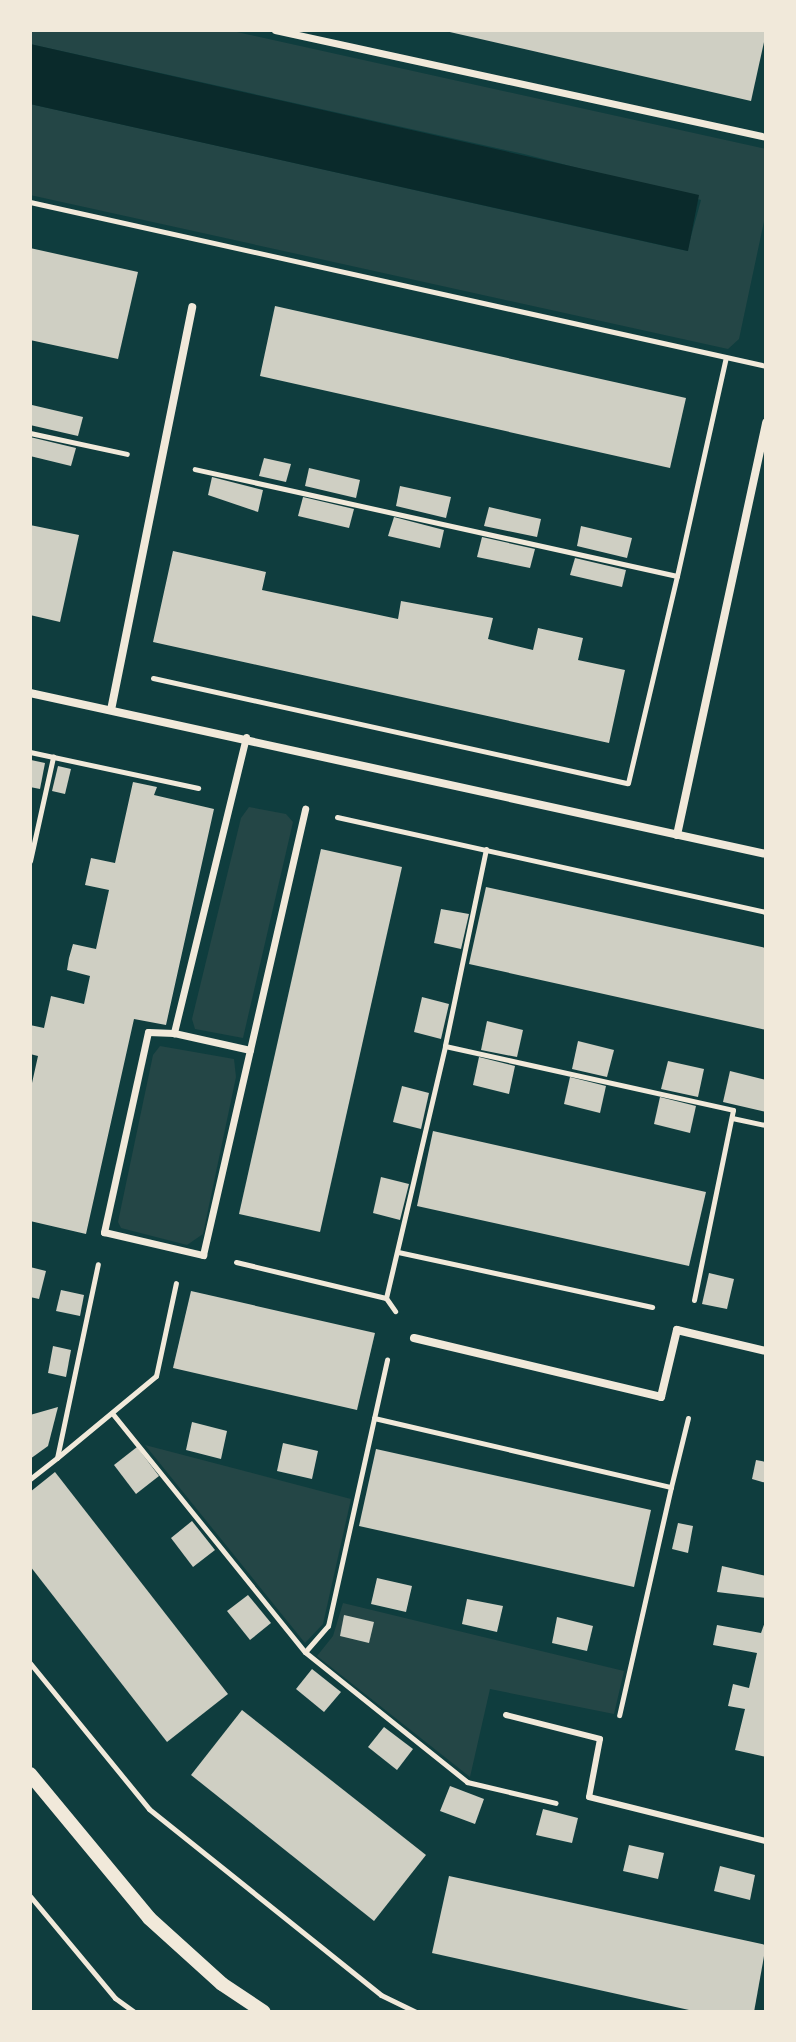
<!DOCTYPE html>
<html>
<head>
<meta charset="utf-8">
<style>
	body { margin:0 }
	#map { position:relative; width:796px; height:2042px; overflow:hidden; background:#0f3d3e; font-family:Quicksand,sans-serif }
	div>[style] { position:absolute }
	.green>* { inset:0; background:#244646 }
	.water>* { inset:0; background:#0a2a2b }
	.building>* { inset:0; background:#cfcfc3 }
	.path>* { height:5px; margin:-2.5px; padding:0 2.5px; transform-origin:2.5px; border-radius:2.5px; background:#f1e9da }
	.service>* { height:6px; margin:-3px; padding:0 3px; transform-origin:3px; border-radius:3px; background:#f1e9da }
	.pedestrian>* { height:7px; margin:-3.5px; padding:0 3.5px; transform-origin:3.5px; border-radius:3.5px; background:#f1e9da }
	.minor>* { height:8px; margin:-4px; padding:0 4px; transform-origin:4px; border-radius:4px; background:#f1e9da }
	.tertiary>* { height:14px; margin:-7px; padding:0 7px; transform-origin:7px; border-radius:7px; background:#f1e9da }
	span { translate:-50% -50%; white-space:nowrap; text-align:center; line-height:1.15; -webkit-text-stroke:8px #f1e9da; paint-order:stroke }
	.frame { position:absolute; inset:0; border:32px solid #f1e9da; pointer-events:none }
</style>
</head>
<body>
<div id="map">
	<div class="green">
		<i style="clip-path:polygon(30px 30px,228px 30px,766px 149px,766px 212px,739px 339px,728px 349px,30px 195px,30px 104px,687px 251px,701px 200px,524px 154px,30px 44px)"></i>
		<i style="clip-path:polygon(249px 807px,286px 814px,293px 822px,243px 1038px,195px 1029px,192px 1019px,241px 818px)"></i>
		<i style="clip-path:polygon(160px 1046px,234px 1059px,236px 1077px,203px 1234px,187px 1245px,121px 1228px,118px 1222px,153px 1055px)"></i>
		<i style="clip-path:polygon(145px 1445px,351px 1499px,323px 1624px,305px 1643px)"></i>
		<i style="clip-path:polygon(343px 1603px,624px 1671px,614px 1714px,490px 1689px,470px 1777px,317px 1656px,333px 1636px)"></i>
	</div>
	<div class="water">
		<i style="clip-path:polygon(30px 44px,699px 195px,688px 251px,30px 104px)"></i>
	</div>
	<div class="building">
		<i style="clip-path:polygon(441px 30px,766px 30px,766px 33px,751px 101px)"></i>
		<i style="clip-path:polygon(30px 248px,138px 272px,118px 359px,30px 340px)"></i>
		<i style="clip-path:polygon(275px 306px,686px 398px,670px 468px,260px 376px)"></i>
		<i style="clip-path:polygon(32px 405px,83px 417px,78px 436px,30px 425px)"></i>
		<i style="clip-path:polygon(30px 437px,76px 448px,71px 466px,30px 456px)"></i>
		<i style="clip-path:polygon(264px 458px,291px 464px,286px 482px,259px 476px)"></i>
		<i style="clip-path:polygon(309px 468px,360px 480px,356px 498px,305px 486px)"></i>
		<i style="clip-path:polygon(212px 477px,263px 490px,258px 512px,208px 495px)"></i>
		<i style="clip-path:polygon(400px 486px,451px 497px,446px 518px,396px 506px)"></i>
		<i style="clip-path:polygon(303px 497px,354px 509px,349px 528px,298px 516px)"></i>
		<i style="clip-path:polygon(489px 507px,541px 519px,537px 537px,484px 526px)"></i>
		<i style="clip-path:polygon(394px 517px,444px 530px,440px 548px,388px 536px)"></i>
		<i style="clip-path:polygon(30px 525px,79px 535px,60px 622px,30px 615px)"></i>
		<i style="clip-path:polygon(581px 526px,632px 538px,627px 558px,577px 546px)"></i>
		<i style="clip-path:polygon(482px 537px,535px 549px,530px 568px,477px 557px)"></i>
		<i style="clip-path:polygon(173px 551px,266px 572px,262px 590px,398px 619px,401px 601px,493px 618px,488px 639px,533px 650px,538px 628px,583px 638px,578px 660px,625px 670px,609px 743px,153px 642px)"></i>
		<i style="clip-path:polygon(575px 558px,626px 570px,622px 587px,570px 575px)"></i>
		<i style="clip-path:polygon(31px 760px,45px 763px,40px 789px,30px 787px)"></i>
		<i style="clip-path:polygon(58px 766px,71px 769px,65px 794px,52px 791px)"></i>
		<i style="clip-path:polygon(133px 782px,157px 787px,154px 795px,214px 809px,166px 1025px,134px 1019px,86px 1234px,30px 1221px,30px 1092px,38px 1056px,30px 1054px,30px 1025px,44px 1028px,51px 996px,84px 1004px,90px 976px,67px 970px,69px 958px,73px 944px,96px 949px,109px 890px,85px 885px,91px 858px,115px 863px)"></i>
		<i style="clip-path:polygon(321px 849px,402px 867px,320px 1232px,239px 1214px)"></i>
		<i style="clip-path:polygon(486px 887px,766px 948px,766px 1030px,469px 964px)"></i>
		<i style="clip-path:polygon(441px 909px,469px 914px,461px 949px,434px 943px)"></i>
		<i style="clip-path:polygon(422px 997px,449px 1004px,441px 1039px,414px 1032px)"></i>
		<i style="clip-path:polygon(487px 1021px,523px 1030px,517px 1057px,481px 1050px)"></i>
		<i style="clip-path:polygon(578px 1041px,614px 1050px,607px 1077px,572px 1069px)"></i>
		<i style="clip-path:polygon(479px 1057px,515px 1066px,509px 1094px,473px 1085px)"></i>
		<i style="clip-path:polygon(668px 1061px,704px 1069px,698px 1097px,661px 1089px)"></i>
		<i style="clip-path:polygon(730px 1071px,766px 1080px,766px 1112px,723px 1102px)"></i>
		<i style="clip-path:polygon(570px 1077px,606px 1086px,600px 1113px,564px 1104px)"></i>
		<i style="clip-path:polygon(402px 1086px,429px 1093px,421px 1129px,393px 1122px)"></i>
		<i style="clip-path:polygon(660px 1097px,696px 1106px,690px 1133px,654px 1124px)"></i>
		<i style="clip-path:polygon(433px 1131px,706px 1192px,689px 1266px,417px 1206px)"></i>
		<i style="clip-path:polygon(381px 1177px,409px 1184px,400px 1220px,373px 1213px)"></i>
		<i style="clip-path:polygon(30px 1267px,46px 1271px,39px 1299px,30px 1297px)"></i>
		<i style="clip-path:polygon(709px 1273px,734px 1279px,727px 1309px,702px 1304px)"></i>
		<i style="clip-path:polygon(61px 1290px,84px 1295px,80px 1316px,56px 1311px)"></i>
		<i style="clip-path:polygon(191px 1291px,375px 1333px,357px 1410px,173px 1368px)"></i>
		<i style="clip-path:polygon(53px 1346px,71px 1350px,66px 1377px,48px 1373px)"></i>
		<i style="clip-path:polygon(58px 1407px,48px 1446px,30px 1459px,30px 1415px)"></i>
		<i style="clip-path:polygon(192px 1422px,227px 1431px,221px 1459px,186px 1450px)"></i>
		<i style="clip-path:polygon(283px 1443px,318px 1451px,312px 1479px,277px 1471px)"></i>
		<i style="clip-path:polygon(137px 1447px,159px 1476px,136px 1494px,114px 1465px)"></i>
		<i style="clip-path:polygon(376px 1449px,651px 1510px,634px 1587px,359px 1526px)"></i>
		<i style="clip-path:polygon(756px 1460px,766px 1462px,766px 1483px,752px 1479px)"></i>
		<i style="clip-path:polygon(55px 1472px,228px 1694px,167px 1742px,30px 1566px,30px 1492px)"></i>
		<i style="clip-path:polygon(192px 1521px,215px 1550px,193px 1567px,171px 1538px)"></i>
		<i style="clip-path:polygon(678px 1523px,693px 1526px,688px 1553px,672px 1549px)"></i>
		<i style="clip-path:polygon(722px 1566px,766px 1576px,766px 1598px,717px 1592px)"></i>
		<i style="clip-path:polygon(377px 1578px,412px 1586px,406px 1612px,371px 1604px)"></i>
		<i style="clip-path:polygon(248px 1595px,271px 1623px,250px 1640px,227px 1611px)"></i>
		<i style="clip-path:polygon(467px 1599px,503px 1606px,497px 1632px,462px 1624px)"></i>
		<i style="clip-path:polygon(344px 1615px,374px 1622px,369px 1643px,340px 1636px)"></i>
		<i style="clip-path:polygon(557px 1617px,593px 1626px,587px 1651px,552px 1643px)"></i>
		<i style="clip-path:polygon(766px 1619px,766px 1757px,735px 1750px,745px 1709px,728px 1706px,733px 1684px,749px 1688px,757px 1653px,713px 1645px,717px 1625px,761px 1633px)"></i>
		<i style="clip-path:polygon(312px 1669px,341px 1692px,324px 1712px,296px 1689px)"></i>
		<i style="clip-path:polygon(242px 1710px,426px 1855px,374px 1921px,191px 1775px)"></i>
		<i style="clip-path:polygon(384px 1727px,413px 1749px,397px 1770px,368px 1747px)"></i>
		<i style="clip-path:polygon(450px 1786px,484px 1799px,475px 1824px,440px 1811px)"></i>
		<i style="clip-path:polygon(543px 1809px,578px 1818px,572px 1843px,536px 1835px)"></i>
		<i style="clip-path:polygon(629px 1845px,664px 1853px,658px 1879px,623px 1871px)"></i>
		<i style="clip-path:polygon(720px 1866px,755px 1875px,750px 1900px,714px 1891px)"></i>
		<i style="clip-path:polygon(449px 1876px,766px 1945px,754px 2012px,698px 2012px,432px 1953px)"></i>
	</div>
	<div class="path">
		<i style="left:30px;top:202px;width:754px;rotate:12.56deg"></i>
		<i style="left:30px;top:433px;width:99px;rotate:12.2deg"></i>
		<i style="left:677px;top:576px;width:224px;rotate:-77.4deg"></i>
		<i style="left:153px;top:678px;width:486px;rotate:12.5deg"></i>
		<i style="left:628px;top:783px;width:213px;rotate:-76.7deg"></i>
		<i style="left:677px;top:576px;width:494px;rotate:-167.5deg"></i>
		<i style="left:30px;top:752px;width:172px;rotate:12.1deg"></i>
		<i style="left:337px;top:817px;width:439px;rotate:12.5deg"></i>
		<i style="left:486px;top:849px;width:201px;rotate:101.8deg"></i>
		<i style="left:445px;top:1046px;width:295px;rotate:12.5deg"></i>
		<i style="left:733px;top:1110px;width:194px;rotate:101.6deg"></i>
		<i style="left:30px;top:861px;width:107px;rotate:-77.5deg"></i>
		<i style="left:732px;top:1118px;width:35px;rotate:12deg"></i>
		<i style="left:398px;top:1252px;width:260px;rotate:12.2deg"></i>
		<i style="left:236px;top:1262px;width:154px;rotate:13.5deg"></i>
		<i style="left:386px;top:1298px;width:16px;rotate:55deg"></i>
		<i style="left:386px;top:1298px;width:259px;rotate:-76.8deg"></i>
		<i style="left:112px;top:1413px;width:307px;rotate:51.1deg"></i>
		<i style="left:305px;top:1652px;width:35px;rotate:-49deg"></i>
		<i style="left:328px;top:1626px;width:273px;rotate:-77.5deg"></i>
		<i style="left:374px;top:1418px;width:305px;rotate:13.1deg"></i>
		<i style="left:671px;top:1487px;width:234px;rotate:102.8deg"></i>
		<i style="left:58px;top:1457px;width:127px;rotate:-39.6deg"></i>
		<i style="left:156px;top:1376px;width:95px;rotate:-77.9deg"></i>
		<i style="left:30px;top:1479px;width:34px;rotate:-38deg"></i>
		<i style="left:57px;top:1458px;width:198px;rotate:-78.1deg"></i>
		<i style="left:671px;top:1487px;width:71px;rotate:-76.2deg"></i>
		<i style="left:305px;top:1652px;width:208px;rotate:38.7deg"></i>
		<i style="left:467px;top:1782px;width:91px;rotate:13.3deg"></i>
		<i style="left:30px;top:1663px;width:188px;rotate:50.8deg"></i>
		<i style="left:149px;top:1809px;width:297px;rotate:38.7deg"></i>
		<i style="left:381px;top:1995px;width:39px;rotate:26deg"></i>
		<i style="left:30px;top:1896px;width:133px;rotate:50.2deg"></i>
		<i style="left:115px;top:1998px;width:24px;rotate:36deg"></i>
	</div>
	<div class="service">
		<i style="left:506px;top:1715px;width:97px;rotate:14.3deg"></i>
		<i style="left:600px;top:1739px;width:59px;rotate:100.7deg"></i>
		<i style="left:589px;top:1797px;width:182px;rotate:14deg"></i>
	</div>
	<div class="pedestrian">
		<i style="left:275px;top:30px;width:503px;rotate:12.29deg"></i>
		<i style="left:246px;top:737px;width:305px;rotate:103.7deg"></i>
		<i style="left:174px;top:1033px;width:26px;rotate:-178deg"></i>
		<i style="left:148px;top:1032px;width:205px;rotate:102.4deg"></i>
		<i style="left:104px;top:1232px;width:102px;rotate:13.1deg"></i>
		<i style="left:203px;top:1255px;width:458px;rotate:-77.1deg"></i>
		<i style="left:174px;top:1033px;width:78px;rotate:12.6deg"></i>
	</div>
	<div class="minor">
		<i style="left:30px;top:693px;width:753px;rotate:12.34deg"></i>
		<i style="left:111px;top:710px;width:411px;rotate:-78.6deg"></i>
		<i style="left:677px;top:835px;width:422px;rotate:-77.8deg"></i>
		<i style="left:414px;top:1338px;width:254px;rotate:13.4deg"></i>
		<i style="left:661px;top:1397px;width:69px;rotate:-76.6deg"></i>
		<i style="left:677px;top:1330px;width:91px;rotate:13.3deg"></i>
	</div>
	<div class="tertiary">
		<i style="left:30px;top:1774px;width:187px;rotate:50.4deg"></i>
		<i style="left:149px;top:1918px;width:98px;rotate:42.1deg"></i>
		<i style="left:222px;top:1984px;width:50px;rotate:33.7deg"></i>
	</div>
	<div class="frame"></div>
</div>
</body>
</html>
